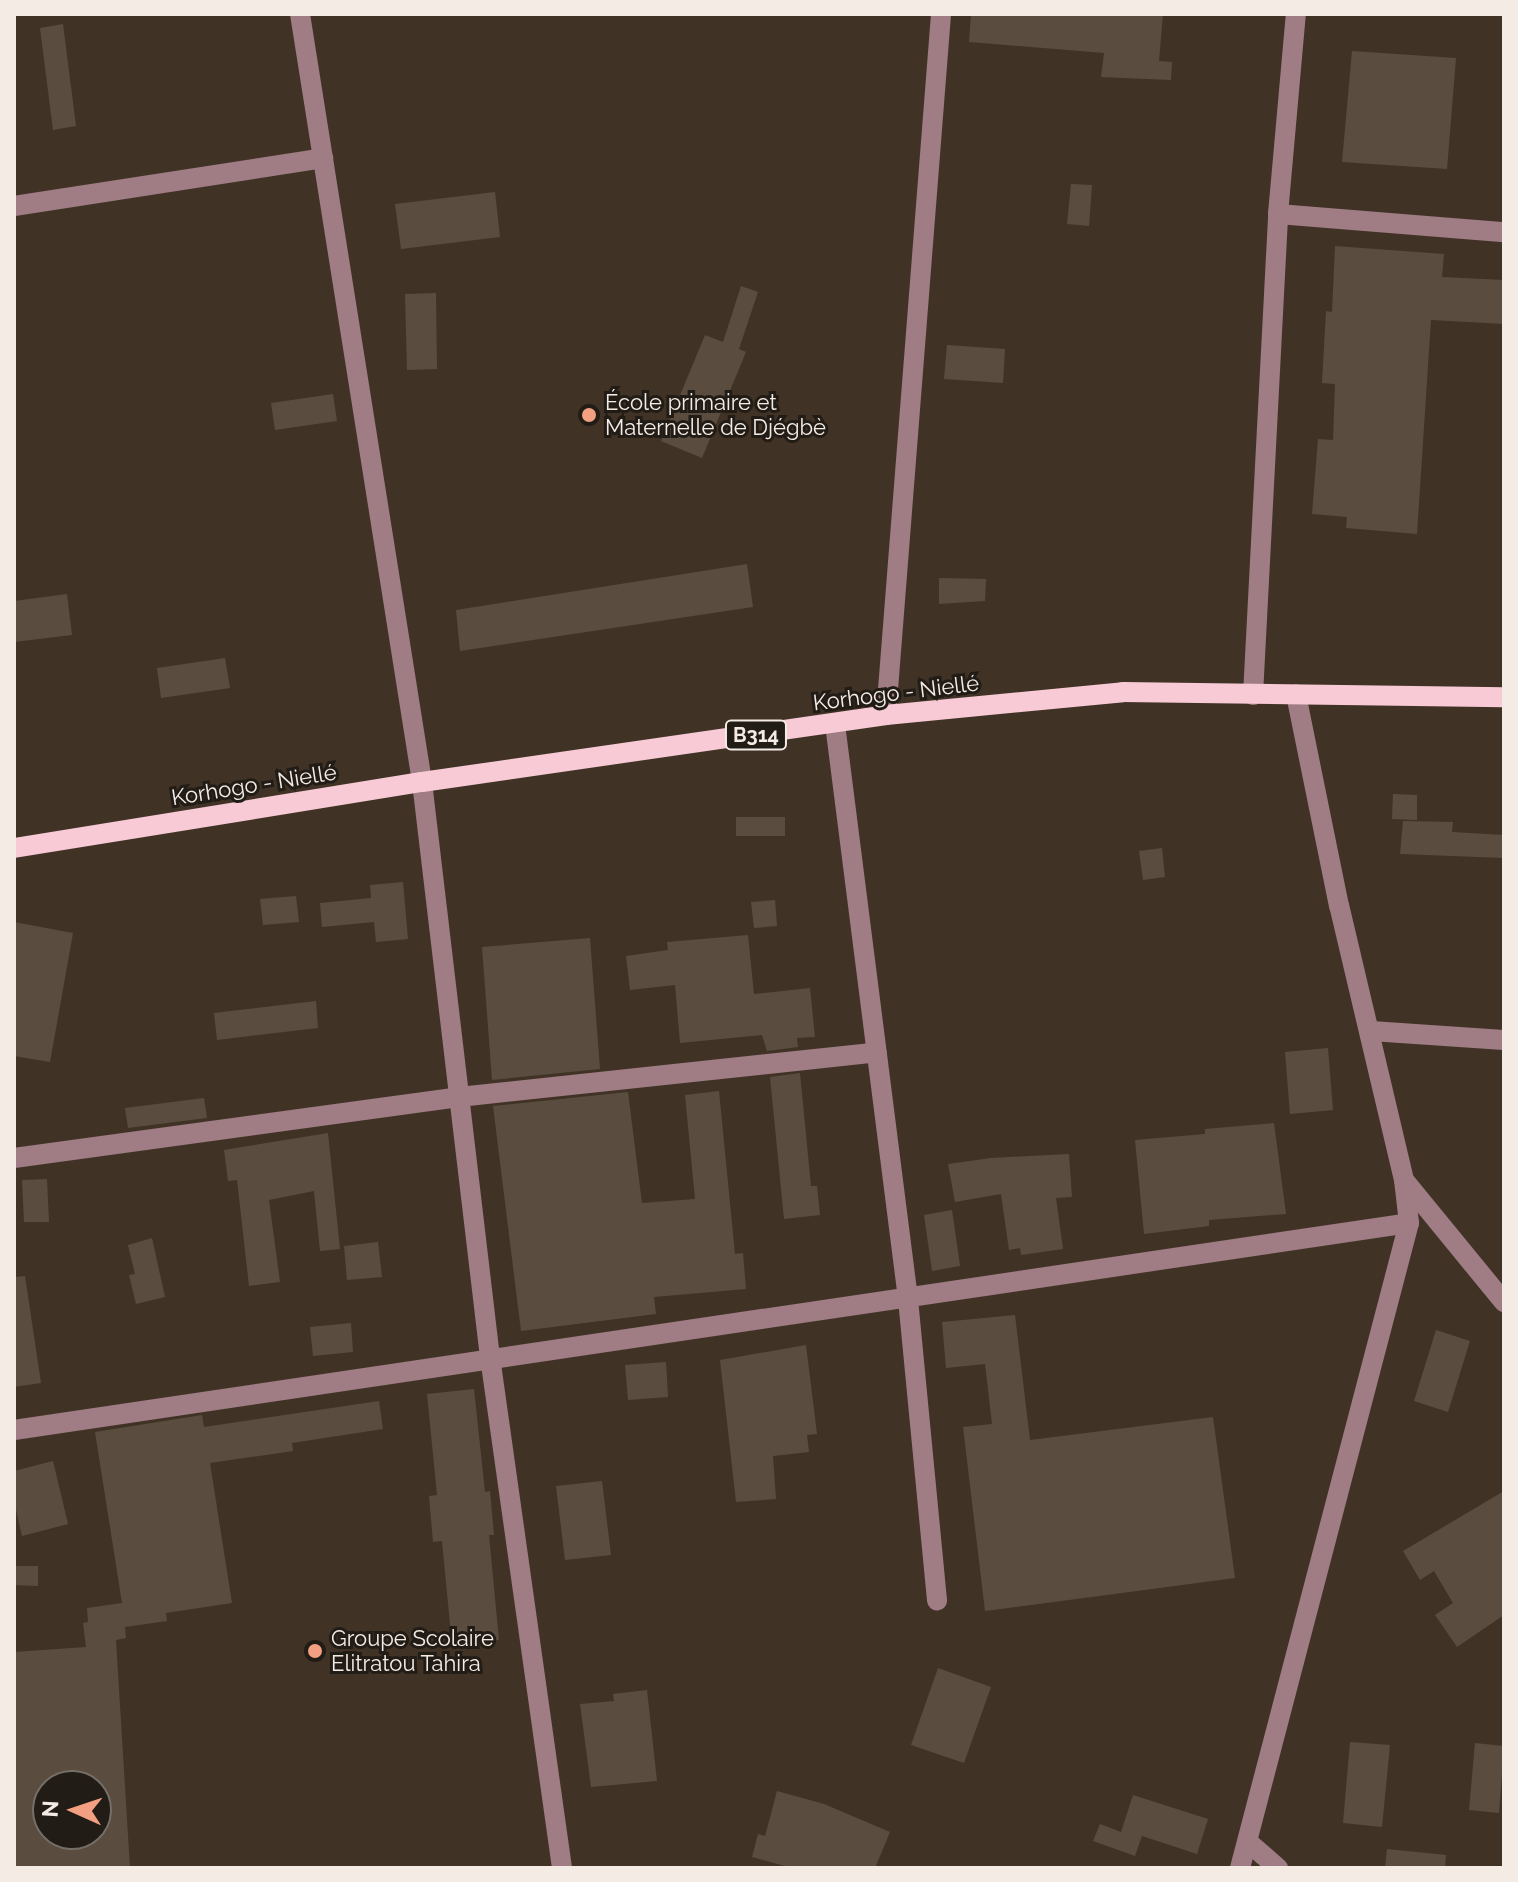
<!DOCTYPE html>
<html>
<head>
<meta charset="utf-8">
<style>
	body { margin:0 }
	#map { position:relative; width:1518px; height:1882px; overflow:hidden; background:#403326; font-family:Raleway,sans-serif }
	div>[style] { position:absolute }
	.building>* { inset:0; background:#5a4d3f }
	.minor>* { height:20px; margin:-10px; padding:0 10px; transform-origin:10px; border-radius:10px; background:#a07c85 }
	.major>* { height:20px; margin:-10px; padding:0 10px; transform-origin:10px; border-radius:10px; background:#f7cad6 }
	.dots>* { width:22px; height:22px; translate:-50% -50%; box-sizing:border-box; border:4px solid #221c16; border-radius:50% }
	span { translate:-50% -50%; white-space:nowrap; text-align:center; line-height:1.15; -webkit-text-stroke:6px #221c16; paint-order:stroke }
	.shield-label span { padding:2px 6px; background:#221c16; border:2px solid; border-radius:6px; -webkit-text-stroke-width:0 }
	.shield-label { font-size:20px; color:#f4ece4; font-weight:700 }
	.poi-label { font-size:22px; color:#f4ece4 }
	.left { translate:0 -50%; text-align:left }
	.street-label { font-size:22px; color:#f4ece4 }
	.frame { position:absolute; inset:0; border:16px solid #f4ece4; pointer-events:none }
	.north { position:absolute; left:32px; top:1770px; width:80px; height:80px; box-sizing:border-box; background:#221c16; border:2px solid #766f68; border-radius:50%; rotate:273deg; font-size:22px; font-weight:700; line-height:32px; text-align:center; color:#f4ece4 }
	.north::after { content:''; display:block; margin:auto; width:28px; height:36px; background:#f2a081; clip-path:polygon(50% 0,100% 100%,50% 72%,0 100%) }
</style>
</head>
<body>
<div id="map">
	<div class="building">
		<i style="clip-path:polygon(971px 14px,1163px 14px,1159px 61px,1172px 62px,1171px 80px,1101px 77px,1104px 53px,969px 42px)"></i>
		<i style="clip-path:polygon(63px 24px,76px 126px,53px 130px,40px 28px)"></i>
		<i style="clip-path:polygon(1352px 51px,1456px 58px,1447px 169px,1342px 162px)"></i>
		<i style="clip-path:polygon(1071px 184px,1092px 185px,1089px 226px,1067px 224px)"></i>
		<i style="clip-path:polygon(495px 192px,500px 237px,401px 249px,395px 204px)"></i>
		<i style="clip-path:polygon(1335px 246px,1444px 254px,1442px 277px,1504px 280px,1504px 324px,1431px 320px,1417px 534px,1346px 528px,1347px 517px,1312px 514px,1318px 439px,1333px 440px,1335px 384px,1322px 383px,1326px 311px,1332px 312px)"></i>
		<i style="clip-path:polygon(741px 286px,758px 292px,739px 349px,746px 352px,702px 458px,661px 441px,705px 335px,723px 342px)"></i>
		<i style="clip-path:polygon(436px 293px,437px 369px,407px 370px,405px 294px)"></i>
		<i style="clip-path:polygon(947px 345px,1005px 349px,1003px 383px,944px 379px)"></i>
		<i style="clip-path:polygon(333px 394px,337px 421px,275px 430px,271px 403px)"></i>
		<i style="clip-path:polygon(747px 564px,753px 607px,460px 651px,456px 610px)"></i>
		<i style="clip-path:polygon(939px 578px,986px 579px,985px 601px,939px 604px)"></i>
		<i style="clip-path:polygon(67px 594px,72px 635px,14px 642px,14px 601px)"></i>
		<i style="clip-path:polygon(225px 658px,230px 688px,161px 698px,157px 668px)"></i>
		<i style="clip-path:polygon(1393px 794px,1417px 795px,1417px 820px,1392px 819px)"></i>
		<i style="clip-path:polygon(736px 817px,785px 817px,785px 836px,736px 836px)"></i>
		<i style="clip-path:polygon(1403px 821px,1453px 822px,1452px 832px,1504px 835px,1504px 858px,1400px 854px)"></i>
		<i style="clip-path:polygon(1162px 848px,1165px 877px,1143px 880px,1139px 851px)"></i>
		<i style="clip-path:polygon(403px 882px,408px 939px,376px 942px,374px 922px,322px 927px,320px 903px,371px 898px,370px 885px)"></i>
		<i style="clip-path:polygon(296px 896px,299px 922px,263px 925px,260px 899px)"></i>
		<i style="clip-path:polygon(775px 900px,777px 926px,754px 928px,751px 902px)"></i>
		<i style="clip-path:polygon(14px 922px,73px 933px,50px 1062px,14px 1056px)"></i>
		<i style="clip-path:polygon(748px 935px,754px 994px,810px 988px,815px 1037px,797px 1038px,798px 1047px,767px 1051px,762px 1035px,680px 1043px,675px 985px,630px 990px,626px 956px,668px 950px,667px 942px)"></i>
		<i style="clip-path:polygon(590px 938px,600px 1069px,492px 1080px,482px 947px)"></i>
		<i style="clip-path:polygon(316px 1001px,318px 1028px,217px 1040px,214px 1013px)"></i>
		<i style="clip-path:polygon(1328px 1048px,1333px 1110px,1290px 1114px,1285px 1052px)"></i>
		<i style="clip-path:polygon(800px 1073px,811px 1186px,817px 1186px,820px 1215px,784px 1219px,770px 1077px)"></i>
		<i style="clip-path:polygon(719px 1091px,735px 1254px,743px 1253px,746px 1289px,654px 1297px,656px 1314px,521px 1331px,493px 1106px,628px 1092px,642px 1203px,695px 1199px,685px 1095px)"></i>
		<i style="clip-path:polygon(204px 1098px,207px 1118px,128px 1128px,125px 1108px)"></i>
		<i style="clip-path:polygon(1274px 1123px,1286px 1214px,1209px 1220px,1209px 1226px,1144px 1234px,1135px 1140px,1205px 1134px,1205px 1129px)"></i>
		<i style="clip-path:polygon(328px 1133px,340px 1249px,320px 1251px,314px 1191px,269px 1200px,280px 1282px,249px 1286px,237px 1180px,228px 1181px,224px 1150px)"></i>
		<i style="clip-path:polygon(1069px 1154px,1072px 1197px,1056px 1198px,1063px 1249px,1021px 1255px,1020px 1248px,1009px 1250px,1001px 1194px,955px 1202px,948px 1164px,991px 1158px)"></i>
		<i style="clip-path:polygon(47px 1179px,49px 1222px,24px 1222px,22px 1180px)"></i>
		<i style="clip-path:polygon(952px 1210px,960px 1266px,932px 1271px,924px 1215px)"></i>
		<i style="clip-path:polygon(152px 1238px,165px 1297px,136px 1304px,129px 1275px,135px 1274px,128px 1245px)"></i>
		<i style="clip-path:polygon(378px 1242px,382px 1277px,347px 1280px,344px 1246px)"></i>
		<i style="clip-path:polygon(25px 1276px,41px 1383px,14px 1387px,14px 1277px)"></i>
		<i style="clip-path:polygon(1015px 1315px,1030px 1440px,1213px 1417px,1235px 1578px,985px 1611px,963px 1427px,992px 1424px,985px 1364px,946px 1368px,942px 1322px)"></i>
		<i style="clip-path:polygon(351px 1323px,353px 1352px,313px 1356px,310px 1327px)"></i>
		<i style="clip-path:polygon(1436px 1330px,1470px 1341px,1448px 1412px,1414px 1401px)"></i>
		<i style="clip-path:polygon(806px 1345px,817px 1434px,807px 1435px,809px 1452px,773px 1456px,776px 1499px,736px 1502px,720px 1360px)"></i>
		<i style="clip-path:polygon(666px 1362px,668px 1397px,628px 1400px,625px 1365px)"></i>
		<i style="clip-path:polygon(474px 1389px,485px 1492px,490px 1491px,494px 1535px,489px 1535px,499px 1640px,452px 1645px,442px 1541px,433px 1542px,429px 1496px,437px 1495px,427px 1394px)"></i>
		<i style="clip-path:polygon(evenodd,379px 1401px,383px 1429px,292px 1443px,293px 1451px,210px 1463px,232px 1603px,166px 1613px,167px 1621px,125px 1627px,126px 1638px,116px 1640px,130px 1868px,14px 1868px,14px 1652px,86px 1647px,83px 1623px,88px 1622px,87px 1608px,122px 1603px,95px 1432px,202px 1415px,204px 1427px,379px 1401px,48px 1786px,96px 1786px,96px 1834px,48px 1834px,48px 1786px)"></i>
		<i style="clip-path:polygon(53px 1461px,68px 1524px,22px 1536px,14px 1501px,14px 1471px)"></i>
		<i style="clip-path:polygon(602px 1481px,611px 1555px,565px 1560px,556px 1486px)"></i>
		<i style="clip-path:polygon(1504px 1491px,1504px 1615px,1457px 1647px,1435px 1615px,1453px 1603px,1434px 1571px,1420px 1580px,1403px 1551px)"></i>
		<i style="clip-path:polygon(14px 1566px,38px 1566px,38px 1586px,14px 1585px)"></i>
		<i style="clip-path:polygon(938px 1668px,991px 1687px,964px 1763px,911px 1745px)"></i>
		<i style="clip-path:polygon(647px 1690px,657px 1781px,591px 1787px,580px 1704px,614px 1701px,613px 1694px)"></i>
		<i style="clip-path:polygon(1350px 1742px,1390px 1745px,1382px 1827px,1343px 1823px)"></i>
		<i style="clip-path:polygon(1475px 1743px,1504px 1746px,1499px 1813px,1469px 1810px)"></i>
		<i style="clip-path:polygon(777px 1791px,824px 1804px,890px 1832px,875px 1868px,792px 1868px,752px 1857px,758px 1834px,765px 1836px)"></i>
		<i style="clip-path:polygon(1133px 1795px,1208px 1819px,1197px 1854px,1142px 1836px,1135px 1856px,1093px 1841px,1100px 1824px,1121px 1832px)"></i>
		<i style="clip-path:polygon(1387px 1849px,1446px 1855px,1445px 1868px,1385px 1868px)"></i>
	</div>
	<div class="minor">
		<i style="left:300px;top:14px;width:778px;rotate:80.97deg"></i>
		<i style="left:422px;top:782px;width:579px;rotate:83.26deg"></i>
		<i style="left:490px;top:1357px;width:516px;rotate:81.98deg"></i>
		<i style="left:14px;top:206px;width:313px;rotate:-8.8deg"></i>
		<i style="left:1278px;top:214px;width:227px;rotate:4.6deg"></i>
		<i style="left:1253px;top:695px;width:482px;rotate:-87deg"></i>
		<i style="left:1278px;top:214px;width:201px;rotate:-84.9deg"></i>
		<i style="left:886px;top:715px;width:703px;rotate:-85.51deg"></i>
		<i style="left:835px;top:724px;width:580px;rotate:82.76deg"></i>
		<i style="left:908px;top:1299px;width:303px;rotate:84.5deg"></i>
		<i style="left:1371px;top:1031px;width:133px;rotate:3.9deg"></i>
		<i style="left:14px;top:1158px;width:449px;rotate:-7.8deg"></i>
		<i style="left:459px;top:1097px;width:420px;rotate:-6.1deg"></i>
		<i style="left:1404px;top:1180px;width:158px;rotate:50.7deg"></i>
		<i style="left:14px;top:1430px;width:1410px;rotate:-8.44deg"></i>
		<i style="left:1248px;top:1842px;width:40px;rotate:41deg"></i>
		<i style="left:1240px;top:1868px;width:667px;rotate:-75.32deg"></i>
		<i style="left:1409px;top:1223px;width:43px;rotate:-96.6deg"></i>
		<i style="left:1404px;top:1180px;width:282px;rotate:-103.3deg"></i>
		<i style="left:1339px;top:906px;width:216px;rotate:-101.5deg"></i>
	</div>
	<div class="major">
		<i style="left:14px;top:848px;width:413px;rotate:-9.2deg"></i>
		<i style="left:422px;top:782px;width:469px;rotate:-8.2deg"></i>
		<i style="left:886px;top:715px;width:238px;rotate:-5.5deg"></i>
		<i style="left:1123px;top:692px;width:381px;rotate:0.8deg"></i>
	</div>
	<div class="dots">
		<i style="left:589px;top:415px;background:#f2a081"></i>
		<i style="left:315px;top:1651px;background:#f2a081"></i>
	</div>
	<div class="shield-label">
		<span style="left:756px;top:735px">B314</span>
	</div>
	<div class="poi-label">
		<span class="left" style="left:605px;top:415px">École primaire et<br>Maternelle de Djégbè</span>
		<span class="left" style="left:331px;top:1651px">Groupe Scolaire<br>Elitratou Tahira</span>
	</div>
	<div class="street-label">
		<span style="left:896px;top:693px;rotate:-7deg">Korhogo - Niellé</span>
		<span style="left:254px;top:785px;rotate:-9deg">Korhogo - Niellé</span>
	</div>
	<div class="frame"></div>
	<div class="north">N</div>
</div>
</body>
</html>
